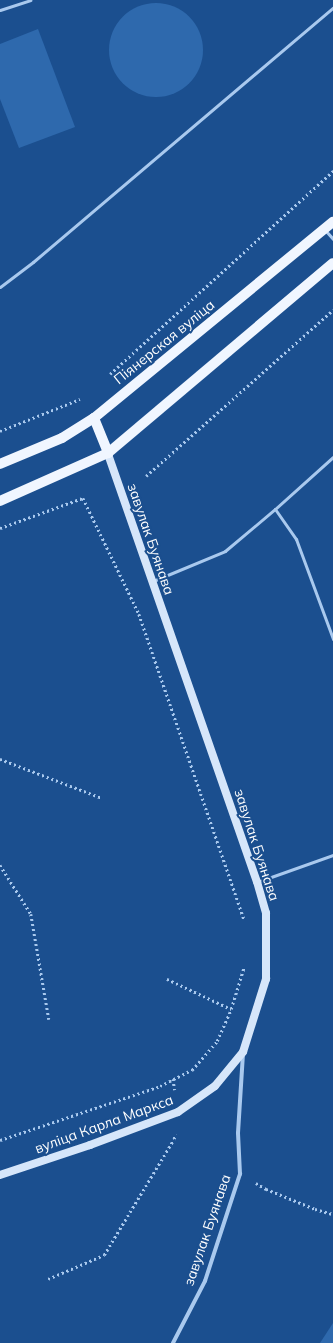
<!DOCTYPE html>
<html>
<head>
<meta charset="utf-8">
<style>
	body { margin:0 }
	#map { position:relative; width:333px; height:1343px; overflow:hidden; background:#1b4f8f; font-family:Mulish,sans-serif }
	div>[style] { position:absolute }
	.green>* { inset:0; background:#2e69ad }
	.round { border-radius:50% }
	.path>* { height:2.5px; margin-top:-1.25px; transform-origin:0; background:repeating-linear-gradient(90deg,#a9c9ee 0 2px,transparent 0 5px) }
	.lane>* { height:3px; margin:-1.5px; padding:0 1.5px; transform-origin:1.5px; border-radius:1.5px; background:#a9c9ee }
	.street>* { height:4px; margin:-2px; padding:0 2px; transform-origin:2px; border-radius:2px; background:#a9c9ee }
	.secondary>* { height:8px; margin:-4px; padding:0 4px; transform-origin:4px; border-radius:4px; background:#d6e6fa }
	.primary>* { height:10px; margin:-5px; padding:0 5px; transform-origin:5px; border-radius:5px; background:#f0f6ff }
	span { translate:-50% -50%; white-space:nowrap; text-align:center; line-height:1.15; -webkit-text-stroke:4px #1b4f8f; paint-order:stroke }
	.street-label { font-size:14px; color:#fff }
</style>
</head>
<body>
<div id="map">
	<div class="green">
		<i class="round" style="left:109px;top:3px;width:94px;height:94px"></i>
		<i style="clip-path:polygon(38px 29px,75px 127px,19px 148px,0 99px,0 44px)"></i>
		<i style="clip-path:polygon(333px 1323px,333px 1343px,320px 1343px)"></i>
	</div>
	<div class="path">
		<i style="left:110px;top:374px;width:302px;rotate:-42.3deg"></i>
		<i style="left:0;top:431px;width:86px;rotate:-21.8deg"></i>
		<i style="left:146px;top:476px;width:250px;rotate:-41.6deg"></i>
		<i style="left:0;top:528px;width:88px;rotate:-19.9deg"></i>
		<i style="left:83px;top:498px;width:129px;rotate:64.2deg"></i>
		<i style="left:139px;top:614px;width:323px;rotate:71deg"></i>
		<i style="left:0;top:759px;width:109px;rotate:20.9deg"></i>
		<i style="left:0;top:865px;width:58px;rotate:57.7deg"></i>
		<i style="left:31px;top:914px;width:107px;rotate:80.3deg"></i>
		<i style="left:167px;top:979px;width:71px;rotate:25.1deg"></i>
		<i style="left:173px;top:1079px;width:11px;rotate:80deg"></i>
		<i style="left:0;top:1140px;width:169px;rotate:-18.6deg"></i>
		<i style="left:160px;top:1086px;width:36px;rotate:-27deg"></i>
		<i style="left:192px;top:1070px;width:38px;rotate:-49deg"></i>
		<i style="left:217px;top:1041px;width:35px;rotate:-66deg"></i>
		<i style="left:231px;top:1009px;width:44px;rotate:-72.8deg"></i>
		<i style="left:256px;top:1183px;width:12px;rotate:31deg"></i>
		<i style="left:266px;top:1189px;width:53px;rotate:22.2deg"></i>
		<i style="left:315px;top:1209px;width:19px;rotate:16deg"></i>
		<i style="left:48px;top:1279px;width:61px;rotate:-23.2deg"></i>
		<i style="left:104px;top:1255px;width:135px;rotate:-58.9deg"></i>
		<i style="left:174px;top:1139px;width:5px;rotate:-79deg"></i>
	</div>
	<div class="lane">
		<i style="left:0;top:10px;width:32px;rotate:-18deg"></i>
		<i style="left:325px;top:230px;width:12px;rotate:48deg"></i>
		<i style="left:0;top:287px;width:41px;rotate:-37.1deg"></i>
		<i style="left:33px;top:262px;width:393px;rotate:-40.3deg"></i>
		<i style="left:275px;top:509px;width:78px;rotate:-41.9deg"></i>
		<i style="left:153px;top:581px;width:78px;rotate:-22.6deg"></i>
		<i style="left:225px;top:551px;width:65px;rotate:-40deg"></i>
		<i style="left:275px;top:509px;width:37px;rotate:55deg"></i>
		<i style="left:296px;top:539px;width:107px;rotate:69.7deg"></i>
		<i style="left:257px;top:882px;width:81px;rotate:-19.6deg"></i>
	</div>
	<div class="street">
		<i style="left:173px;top:1343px;width:70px;rotate:-62.7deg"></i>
		<i style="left:205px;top:1281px;width:113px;rotate:-71.9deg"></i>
		<i style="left:240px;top:1174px;width:41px;rotate:-92.8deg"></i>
		<i style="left:238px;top:1133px;width:79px;rotate:-86.4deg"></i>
	</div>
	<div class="secondary">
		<i style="left:0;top:1175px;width:95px;rotate:-18.4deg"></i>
		<i style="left:90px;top:1145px;width:94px;rotate:-20.6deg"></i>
		<i style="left:178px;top:1112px;width:45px;rotate:-35.1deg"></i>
		<i style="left:215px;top:1086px;width:44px;rotate:-50.5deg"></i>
		<i style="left:243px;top:1052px;width:77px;rotate:-72.5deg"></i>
		<i style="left:266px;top:979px;width:66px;rotate:-90deg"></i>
		<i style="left:266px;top:913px;width:32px;rotate:-106deg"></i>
		<i style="left:257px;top:882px;width:454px;rotate:-109.2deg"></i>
	</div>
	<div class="primary">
		<i style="left:94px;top:418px;width:38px;rotate:68deg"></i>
		<i style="left:0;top:464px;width:67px;rotate:-22.8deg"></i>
		<i style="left:62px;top:438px;width:38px;rotate:-32deg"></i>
		<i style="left:94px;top:418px;width:309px;rotate:-39.4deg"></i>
		<i style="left:0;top:501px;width:118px;rotate:-24deg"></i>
		<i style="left:108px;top:453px;width:294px;rotate:-40.2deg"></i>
	</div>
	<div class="street-label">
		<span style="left:164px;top:342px;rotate:-39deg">Піянерская вуліца</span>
		<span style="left:151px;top:539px;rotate:71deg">завулак Буянава</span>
		<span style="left:257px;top:845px;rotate:72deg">завулак Буянава</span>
		<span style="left:104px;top:1124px;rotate:-20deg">вуліца Карла Маркса</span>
		<span style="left:207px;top:1230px;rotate:-71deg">завулак Буянава</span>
	</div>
</div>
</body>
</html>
